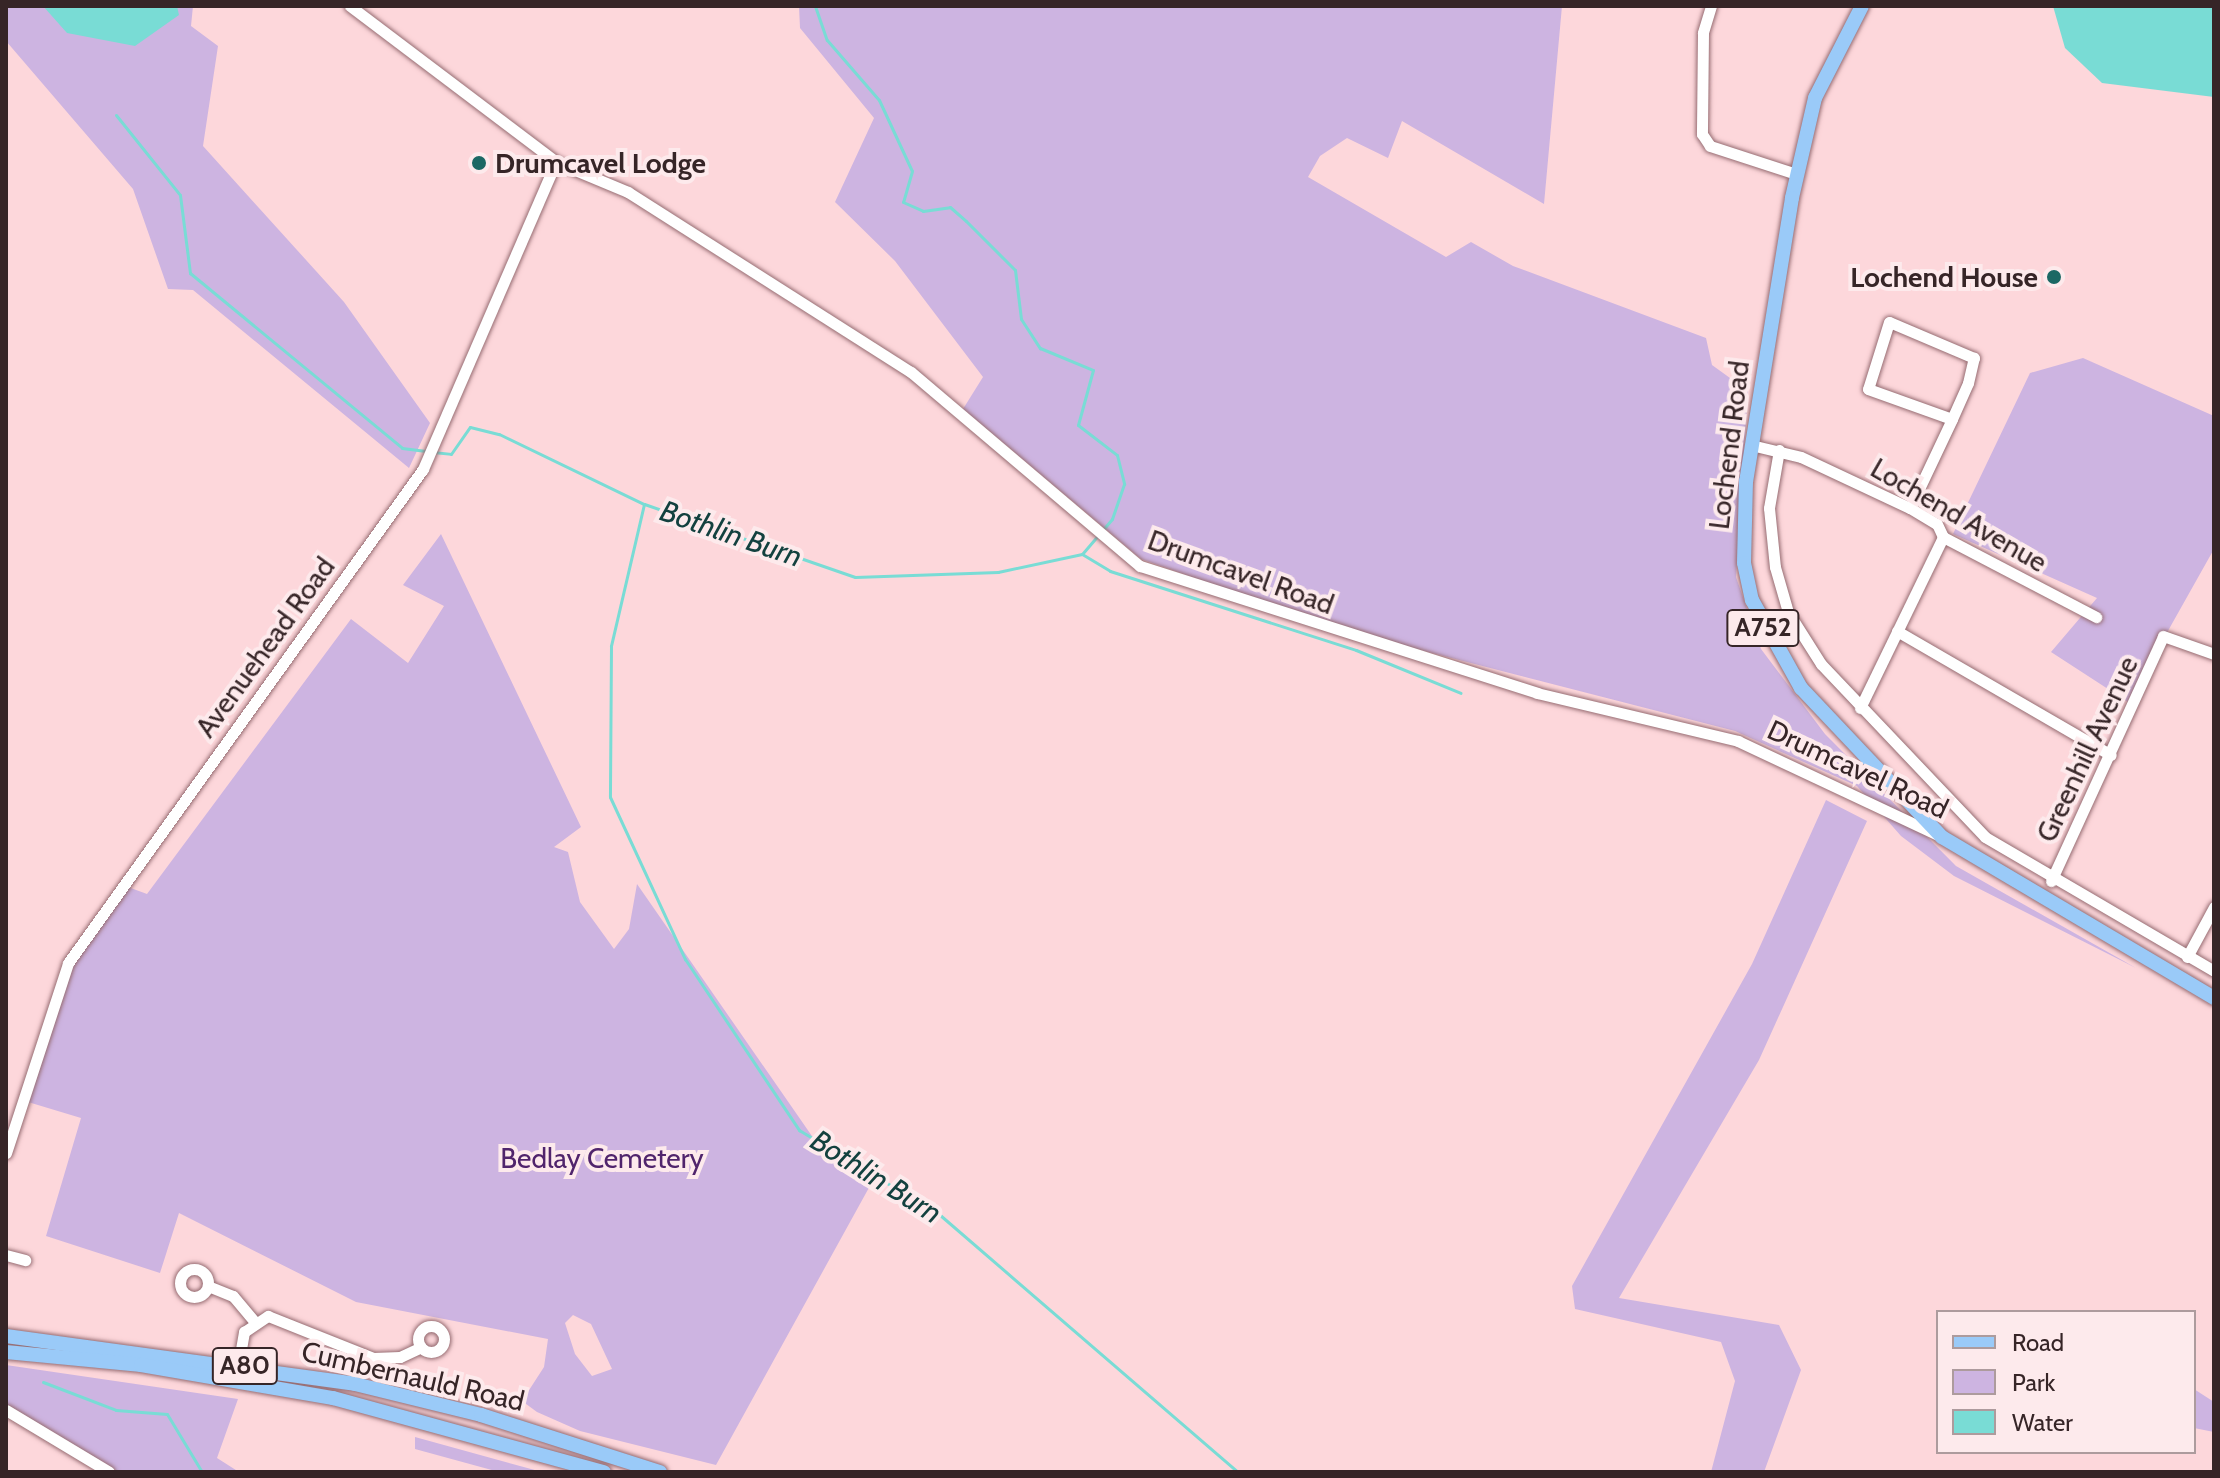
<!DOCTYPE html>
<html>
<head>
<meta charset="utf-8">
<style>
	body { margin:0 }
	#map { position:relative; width:2220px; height:1478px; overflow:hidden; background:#fdd7db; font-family:Cabin,sans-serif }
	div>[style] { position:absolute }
	.green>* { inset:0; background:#cdb4e1 }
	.water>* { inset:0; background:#79dcd5 }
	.stream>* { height:3px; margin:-1.5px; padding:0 1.5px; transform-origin:1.5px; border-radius:1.5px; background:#79dcd5 }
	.roads { filter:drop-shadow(0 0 2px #966c72) drop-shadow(0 0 2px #966c72) }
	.minor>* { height:11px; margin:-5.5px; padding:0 5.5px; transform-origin:5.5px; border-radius:5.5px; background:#fff }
	.minor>.ring { margin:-5.5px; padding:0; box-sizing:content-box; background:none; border:11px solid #fff; border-radius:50% }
	.major>* { height:14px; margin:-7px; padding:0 7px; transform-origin:7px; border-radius:7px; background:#9acaf8 }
	.dots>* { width:22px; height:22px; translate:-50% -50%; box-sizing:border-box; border:4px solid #fdeaec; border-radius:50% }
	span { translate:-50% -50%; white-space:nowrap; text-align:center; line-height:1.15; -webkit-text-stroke:8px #fdeaec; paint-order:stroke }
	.shield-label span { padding:2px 6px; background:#fdeaec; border:2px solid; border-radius:6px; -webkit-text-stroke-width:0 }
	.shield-label { font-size:26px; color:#362527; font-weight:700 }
	.poi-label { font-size:28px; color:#362527; font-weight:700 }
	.left { translate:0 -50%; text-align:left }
	.right { translate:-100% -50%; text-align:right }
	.street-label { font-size:28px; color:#362527 }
	.park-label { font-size:28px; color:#50246c }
	.water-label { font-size:30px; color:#13413f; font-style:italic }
	.frame { position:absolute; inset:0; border:8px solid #362527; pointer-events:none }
	.legend { position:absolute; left:1936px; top:1310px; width:260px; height:144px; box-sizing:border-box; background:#fdeaec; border:2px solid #ad9b9d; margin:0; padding:10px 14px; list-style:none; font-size:24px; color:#362527 }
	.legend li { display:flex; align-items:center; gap:16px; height:40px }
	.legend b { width:40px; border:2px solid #ad9b9d }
</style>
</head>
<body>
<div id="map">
	<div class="green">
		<i style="clip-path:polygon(6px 6px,193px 6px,191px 26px,218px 46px,203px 146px,344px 302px,430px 423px,409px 468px,193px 290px,168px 289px,133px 189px,6px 41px)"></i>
		<i style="clip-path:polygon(799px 6px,1562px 6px,1544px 204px,1402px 121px,1388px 158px,1347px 138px,1320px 156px,1308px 177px,1446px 257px,1471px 242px,1513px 266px,1706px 338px,1712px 365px,1748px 391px,1736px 577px,1761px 649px,1825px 734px,1956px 866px,2136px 968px,1954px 876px,1901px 836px,1857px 786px,1735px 731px,1343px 630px,1141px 559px,963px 409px,983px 377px,895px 261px,835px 202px,874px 118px,800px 28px)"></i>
		<i style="clip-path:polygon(2083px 358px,2214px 416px,2214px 549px,2128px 702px,2051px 652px,2097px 598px,1953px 534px,2030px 373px)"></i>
		<i style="clip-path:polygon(evenodd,441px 534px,581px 827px,554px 847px,568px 852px,580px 902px,614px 949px,629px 929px,637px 884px,814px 1139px,871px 1184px,716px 1465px,580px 1431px,537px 1412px,522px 1401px,544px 1367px,548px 1339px,356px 1302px,179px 1213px,160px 1273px,46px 1236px,81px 1118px,28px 1102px,71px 968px,128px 887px,147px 894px,351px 619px,408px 663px,444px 606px,403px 585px,441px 534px,573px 1315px,591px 1324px,612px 1369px,592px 1376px,575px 1354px,565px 1323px,573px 1315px)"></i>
		<i style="clip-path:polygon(1826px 800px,1867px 821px,1759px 1060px,1619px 1298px,1779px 1325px,1801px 1370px,1764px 1472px,1711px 1472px,1735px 1381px,1721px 1342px,1575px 1309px,1572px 1286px,1752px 964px)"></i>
		<i style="clip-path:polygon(6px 1365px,238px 1399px,217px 1458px,239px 1472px,119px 1472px,6px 1404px)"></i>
		<i style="clip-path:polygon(2194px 1389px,2214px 1402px,2214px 1432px,2194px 1428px)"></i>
		<i style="clip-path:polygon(415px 1437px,542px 1472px,499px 1472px,415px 1449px)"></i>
	</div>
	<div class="water">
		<i style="clip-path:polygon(43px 6px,177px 6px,179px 15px,135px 46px,67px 33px)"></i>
		<i style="clip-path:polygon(2053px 6px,2214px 6px,2214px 97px,2102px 83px,2065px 48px)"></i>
	</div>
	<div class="stream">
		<i style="left:815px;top:6px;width:36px;rotate:71deg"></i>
		<i style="left:827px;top:40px;width:79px;rotate:49.1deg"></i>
		<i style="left:879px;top:100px;width:78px;rotate:65.1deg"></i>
		<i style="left:912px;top:171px;width:32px;rotate:106deg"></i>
		<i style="left:903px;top:202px;width:22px;rotate:24deg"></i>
		<i style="left:923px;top:211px;width:27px;rotate:-8deg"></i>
		<i style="left:950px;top:207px;width:21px;rotate:41deg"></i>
		<i style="left:966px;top:221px;width:69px;rotate:45deg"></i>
		<i style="left:1015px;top:270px;width:49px;rotate:83deg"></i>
		<i style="left:1021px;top:319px;width:35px;rotate:57deg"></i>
		<i style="left:1040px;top:348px;width:57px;rotate:22.5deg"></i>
		<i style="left:1093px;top:370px;width:57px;rotate:105.3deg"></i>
		<i style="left:1078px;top:425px;width:49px;rotate:37.6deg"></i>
		<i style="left:1117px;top:455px;width:30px;rotate:76deg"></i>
		<i style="left:1124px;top:484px;width:37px;rotate:109deg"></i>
		<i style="left:1112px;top:519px;width:46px;rotate:130.6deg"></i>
		<i style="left:1082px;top:554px;width:86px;rotate:167.9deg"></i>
		<i style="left:998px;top:572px;width:143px;rotate:178deg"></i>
		<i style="left:855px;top:577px;width:223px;rotate:-160.9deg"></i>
		<i style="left:644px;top:504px;width:146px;rotate:103.1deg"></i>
		<i style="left:611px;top:646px;width:151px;rotate:90.4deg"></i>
		<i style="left:610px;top:797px;width:179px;rotate:65.2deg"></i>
		<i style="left:685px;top:959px;width:206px;rotate:56.3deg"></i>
		<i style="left:799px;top:1130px;width:165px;rotate:31.1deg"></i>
		<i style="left:940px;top:1215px;width:394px;rotate:40.8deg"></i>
		<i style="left:116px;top:115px;width:102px;rotate:51.3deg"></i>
		<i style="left:180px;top:195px;width:79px;rotate:82.7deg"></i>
		<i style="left:190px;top:273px;width:275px;rotate:39.5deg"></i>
		<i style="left:402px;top:448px;width:24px;rotate:7deg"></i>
		<i style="left:433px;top:452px;width:18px;rotate:6deg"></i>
		<i style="left:451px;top:454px;width:33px;rotate:-55deg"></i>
		<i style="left:470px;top:427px;width:30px;rotate:14deg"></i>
		<i style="left:499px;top:434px;width:161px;rotate:25.8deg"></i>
		<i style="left:1082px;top:554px;width:33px;rotate:31deg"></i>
		<i style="left:1110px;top:571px;width:258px;rotate:17.8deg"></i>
		<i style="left:1356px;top:650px;width:113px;rotate:22.3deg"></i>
		<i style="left:43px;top:1382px;width:78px;rotate:21deg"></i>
		<i style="left:116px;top:1410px;width:51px;rotate:4.5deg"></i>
		<i style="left:167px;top:1414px;width:68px;rotate:58.9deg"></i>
	</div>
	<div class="roads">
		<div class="minor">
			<i style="left:350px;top:6px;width:258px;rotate:37.1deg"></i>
			<i style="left:556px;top:162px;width:78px;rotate:22.6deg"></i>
			<i style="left:628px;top:192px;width:335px;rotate:32.5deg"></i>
			<i style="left:911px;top:372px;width:300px;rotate:40.3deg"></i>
			<i style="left:1140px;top:566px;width:417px;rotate:17.7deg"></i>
			<i style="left:1537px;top:693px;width:207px;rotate:13.4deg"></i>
			<i style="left:1738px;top:741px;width:225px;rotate:25.2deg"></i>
			<i style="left:1711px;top:6px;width:28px;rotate:107deg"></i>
			<i style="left:1703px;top:33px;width:101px;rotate:90.6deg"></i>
			<i style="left:1702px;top:134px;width:14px;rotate:56deg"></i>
			<i style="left:1710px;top:146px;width:90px;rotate:18deg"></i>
			<i style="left:1751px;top:445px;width:51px;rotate:13.5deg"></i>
			<i style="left:1801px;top:457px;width:120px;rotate:25.1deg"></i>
			<i style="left:1910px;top:508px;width:31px;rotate:31deg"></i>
			<i style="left:1937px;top:524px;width:14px;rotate:65deg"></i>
			<i style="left:1943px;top:537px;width:173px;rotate:27.6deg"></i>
			<i style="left:1779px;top:450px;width:59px;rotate:99.8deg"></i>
			<i style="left:1769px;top:508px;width:59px;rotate:84.2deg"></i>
			<i style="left:1775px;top:567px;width:47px;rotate:73.9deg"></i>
			<i style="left:1788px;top:612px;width:62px;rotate:57.6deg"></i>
			<i style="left:1821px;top:664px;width:238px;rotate:46.5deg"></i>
			<i style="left:1985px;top:837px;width:265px;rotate:30.3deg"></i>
			<i style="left:1910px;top:508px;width:98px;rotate:-64.7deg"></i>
			<i style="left:1952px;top:419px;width:39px;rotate:-66deg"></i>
			<i style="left:1968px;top:383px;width:26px;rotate:-77deg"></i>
			<i style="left:1974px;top:358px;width:92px;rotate:-157deg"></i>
			<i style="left:1889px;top:322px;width:70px;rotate:107.4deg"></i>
			<i style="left:1868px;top:389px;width:89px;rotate:19.7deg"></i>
			<i style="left:1897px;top:631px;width:247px;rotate:30.1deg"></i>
			<i style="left:1860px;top:708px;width:190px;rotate:-64.1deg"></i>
			<i style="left:2051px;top:881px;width:269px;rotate:-65.4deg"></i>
			<i style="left:2163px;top:636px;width:54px;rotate:19.4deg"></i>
			<i style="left:2187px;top:957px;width:57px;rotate:-61.6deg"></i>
			<i style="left:6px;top:1153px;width:200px;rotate:-71.9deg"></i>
			<i style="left:68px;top:963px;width:608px;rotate:-54.3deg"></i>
			<i style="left:423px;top:469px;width:335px;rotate:-66.6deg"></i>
			<i style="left:6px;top:1255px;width:20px;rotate:15deg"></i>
			<i class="ring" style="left:180px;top:1269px;width:17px;height:17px"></i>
			<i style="left:208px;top:1286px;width:27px;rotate:22deg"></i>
			<i style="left:233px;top:1296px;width:33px;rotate:50deg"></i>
			<i class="ring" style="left:418px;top:1326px;width:15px;height:15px"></i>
			<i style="left:237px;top:1372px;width:41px;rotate:-80.1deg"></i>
			<i style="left:244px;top:1332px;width:29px;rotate:-34deg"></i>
			<i style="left:268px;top:1316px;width:113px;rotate:21.8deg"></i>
			<i style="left:373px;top:1358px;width:27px;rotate:-2deg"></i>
			<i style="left:400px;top:1357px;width:23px;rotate:-25deg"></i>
			<i style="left:6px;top:1410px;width:120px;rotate:31deg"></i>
		</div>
		<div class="major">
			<i style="left:1862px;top:6px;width:103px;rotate:117.1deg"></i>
			<i style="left:1815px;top:98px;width:103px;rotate:103deg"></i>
			<i style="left:1792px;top:198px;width:287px;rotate:99.2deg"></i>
			<i style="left:1746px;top:481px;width:82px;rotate:91.4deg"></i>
			<i style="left:1744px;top:563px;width:38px;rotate:78deg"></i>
			<i style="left:1752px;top:600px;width:101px;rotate:60.9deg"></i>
			<i style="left:1801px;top:688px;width:205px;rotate:46.6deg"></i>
			<i style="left:1942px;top:837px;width:316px;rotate:30.6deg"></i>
			<i style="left:6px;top:1336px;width:352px;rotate:7.8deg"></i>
			<i style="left:355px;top:1384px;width:130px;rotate:13.8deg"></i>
			<i style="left:481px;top:1415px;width:188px;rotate:17.7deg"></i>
			<i style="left:6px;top:1352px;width:136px;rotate:5.5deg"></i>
			<i style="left:141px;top:1365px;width:195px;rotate:9.8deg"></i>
			<i style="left:333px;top:1398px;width:281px;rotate:15.3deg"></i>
		</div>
	</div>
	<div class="dots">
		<i style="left:479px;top:163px;background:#1b6864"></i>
		<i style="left:2054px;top:277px;background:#1b6864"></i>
	</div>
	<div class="shield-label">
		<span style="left:1763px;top:628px">A752</span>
		<span style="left:245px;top:1366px">A80</span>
	</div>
	<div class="poi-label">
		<span class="left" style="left:495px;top:163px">Drumcavel Lodge</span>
		<span class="right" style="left:2038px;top:277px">Lochend House</span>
	</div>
	<div class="street-label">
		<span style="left:1729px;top:445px;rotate:-83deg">Lochend Road</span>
		<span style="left:1959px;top:515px;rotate:30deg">Lochend Avenue</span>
		<span style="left:1241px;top:572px;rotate:20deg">Drumcavel Road</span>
		<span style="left:265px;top:647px;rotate:-54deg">Avenuehead Road</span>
		<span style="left:2087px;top:749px;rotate:-65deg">Greenhill Avenue</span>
		<span style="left:1858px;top:769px;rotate:25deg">Drumcavel Road</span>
		<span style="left:413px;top:1376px;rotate:13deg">Cumbernauld Road</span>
	</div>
	<div class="park-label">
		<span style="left:602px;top:1158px">Bedlay Cemetery</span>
	</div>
	<div class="water-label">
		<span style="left:731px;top:534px;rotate:19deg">Bothlin Burn</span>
		<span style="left:876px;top:1177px;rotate:32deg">Bothlin Burn</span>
	</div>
	<div class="frame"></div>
	<ul class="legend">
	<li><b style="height:10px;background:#9acaf8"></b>Road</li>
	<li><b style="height:22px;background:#cdb4e1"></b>Park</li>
	<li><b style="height:22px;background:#79dcd5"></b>Water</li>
	</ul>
</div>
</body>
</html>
